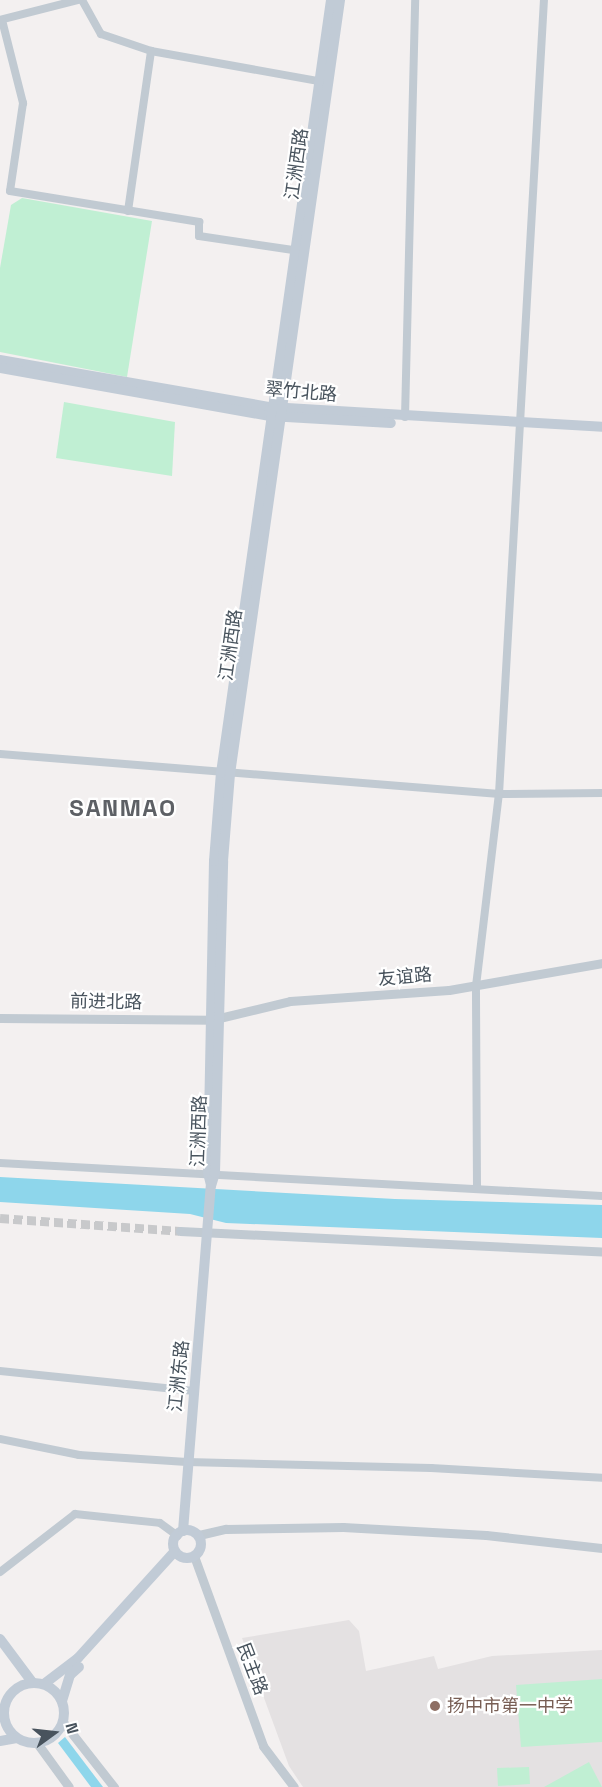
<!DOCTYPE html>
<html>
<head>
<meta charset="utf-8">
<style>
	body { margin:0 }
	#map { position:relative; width:602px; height:1787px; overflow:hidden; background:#f3f0f0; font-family:"Space Grotesk","Noto Sans SC",sans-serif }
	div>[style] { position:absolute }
	.education>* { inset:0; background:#e4e1e2 }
	.green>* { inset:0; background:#c0efd3 }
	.water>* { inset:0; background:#8ed6eb }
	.tertiary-tunnel>* { height:9px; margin-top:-4.5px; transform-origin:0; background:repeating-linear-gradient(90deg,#c8c9cb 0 9px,transparent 0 13.5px) }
	.minor>* { height:8px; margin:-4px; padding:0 4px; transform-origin:4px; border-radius:4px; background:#c1cad2 }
	.tertiary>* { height:9px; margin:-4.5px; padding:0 4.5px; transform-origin:4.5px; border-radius:4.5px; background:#c1cad2 }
	.secondary>* { height:10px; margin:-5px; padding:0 5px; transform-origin:5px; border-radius:5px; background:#c1cbd6 }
	.secondary>.ring { margin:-5px; padding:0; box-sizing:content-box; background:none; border:10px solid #c1cbd6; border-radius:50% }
	.dots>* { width:16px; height:16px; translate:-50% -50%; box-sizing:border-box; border:3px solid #fff; border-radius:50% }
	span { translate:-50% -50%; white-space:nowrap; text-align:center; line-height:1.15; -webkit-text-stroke:4.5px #fff; paint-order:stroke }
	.street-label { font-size:18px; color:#48535d }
	.education-label { font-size:18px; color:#785e54 }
	.left { translate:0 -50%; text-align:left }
	.district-label { font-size:24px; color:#5d6065; font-weight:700; letter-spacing:1.5px }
	.north { position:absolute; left:24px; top:1703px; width:60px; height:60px; -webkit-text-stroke:4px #fff; paint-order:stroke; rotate:75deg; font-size:16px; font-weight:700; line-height:24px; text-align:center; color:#48535d }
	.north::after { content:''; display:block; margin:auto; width:21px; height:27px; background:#48535d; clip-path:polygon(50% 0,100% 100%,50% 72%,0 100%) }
</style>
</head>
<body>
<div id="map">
	<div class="education">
		<i style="clip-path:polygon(349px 1620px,359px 1631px,366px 1671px,434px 1656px,438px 1669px,492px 1656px,602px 1650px,602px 1787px,303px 1787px,289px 1766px,242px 1638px)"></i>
	</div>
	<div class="green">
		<i style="clip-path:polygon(22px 198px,152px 221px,127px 377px,0 352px,0 268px,11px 205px)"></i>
		<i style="clip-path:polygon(64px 402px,175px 422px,172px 476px,56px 458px)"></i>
		<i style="clip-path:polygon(602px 1679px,602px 1742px,521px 1747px,516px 1685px)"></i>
		<i style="clip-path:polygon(589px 1762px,602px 1787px,544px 1787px)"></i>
		<i style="clip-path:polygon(529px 1767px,530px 1784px,498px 1786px,497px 1768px)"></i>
	</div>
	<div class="water">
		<i style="clip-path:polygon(0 1177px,395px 1199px,602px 1205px,602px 1238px,226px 1223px,190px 1214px,0 1202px)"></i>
		<i style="clip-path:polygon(65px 1737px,103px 1787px,91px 1787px,58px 1743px)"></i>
	</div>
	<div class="tertiary-tunnel">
		<i style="left:0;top:1218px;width:180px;rotate:4.1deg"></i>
	</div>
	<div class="minor">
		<i style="left:82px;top:0;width:39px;rotate:61deg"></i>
		<i style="left:101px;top:34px;width:53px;rotate:18.8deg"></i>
		<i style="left:151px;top:51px;width:169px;rotate:10.2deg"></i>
		<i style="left:0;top:20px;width:81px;rotate:-14.4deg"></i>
		<i style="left:2px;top:20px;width:86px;rotate:75.8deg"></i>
		<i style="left:23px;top:103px;width:89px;rotate:98.4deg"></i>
		<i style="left:10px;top:191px;width:192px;rotate:9.3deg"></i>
		<i style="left:199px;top:222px;width:14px;rotate:90deg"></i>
		<i style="left:199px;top:236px;width:95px;rotate:8.5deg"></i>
		<i style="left:128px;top:211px;width:162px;rotate:-81.8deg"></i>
		<i style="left:405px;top:417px;width:417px;rotate:-88.6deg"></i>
		<i style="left:0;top:754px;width:501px;rotate:4.58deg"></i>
		<i style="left:499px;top:794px;width:103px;rotate:-0.6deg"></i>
		<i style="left:0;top:1163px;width:603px;rotate:3.14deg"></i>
		<i style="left:477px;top:1187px;width:201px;rotate:-90.3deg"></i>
		<i style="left:476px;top:986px;width:193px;rotate:-83.2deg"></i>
		<i style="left:499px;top:794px;width:795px;rotate:-86.76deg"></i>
		<i style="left:0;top:1371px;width:195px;rotate:5.9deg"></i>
		<i style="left:0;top:1439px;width:81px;rotate:11.4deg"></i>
		<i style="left:79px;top:1455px;width:108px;rotate:3.7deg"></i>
		<i style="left:187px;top:1462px;width:244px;rotate:1.4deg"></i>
		<i style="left:431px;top:1468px;width:171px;rotate:3.3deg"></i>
		<i style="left:0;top:1572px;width:95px;rotate:-37.7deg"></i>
		<i style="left:75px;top:1514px;width:85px;rotate:6deg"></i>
		<i style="left:160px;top:1523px;width:22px;rotate:36deg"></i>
	</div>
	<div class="tertiary">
		<i style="left:0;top:1018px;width:211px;rotate:0.5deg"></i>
		<i style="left:211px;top:1020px;width:81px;rotate:-13.5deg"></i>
		<i style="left:290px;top:1001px;width:159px;rotate:-4deg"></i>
		<i style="left:449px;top:990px;width:155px;rotate:-10deg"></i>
		<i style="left:180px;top:1231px;width:423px;rotate:2.8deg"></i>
		<i style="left:199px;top:1535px;width:28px;rotate:-13deg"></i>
		<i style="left:226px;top:1529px;width:117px;rotate:-1deg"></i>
		<i style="left:343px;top:1527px;width:143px;rotate:3.2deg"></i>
		<i style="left:486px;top:1535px;width:117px;rotate:6.4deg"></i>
		<i style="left:194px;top:1556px;width:202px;rotate:70deg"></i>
		<i style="left:263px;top:1746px;width:51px;rotate:52.9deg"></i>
		<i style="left:63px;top:1722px;width:83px;rotate:51.9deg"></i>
		<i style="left:37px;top:1743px;width:54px;rotate:54deg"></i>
	</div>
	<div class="secondary">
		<i style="left:0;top:360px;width:274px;rotate:9.9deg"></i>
		<i style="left:270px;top:407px;width:333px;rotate:3.4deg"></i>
		<i style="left:0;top:368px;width:273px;rotate:10.1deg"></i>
		<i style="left:269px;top:416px;width:122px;rotate:3.3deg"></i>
		<i style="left:211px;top:1185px;width:12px;rotate:-104deg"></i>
		<i style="left:208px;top:1173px;width:312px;rotate:-88.9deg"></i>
		<i style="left:214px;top:861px;width:88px;rotate:-85.5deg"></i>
		<i style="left:221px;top:773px;width:781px;rotate:-81.9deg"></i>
		<i class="ring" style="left:173px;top:1530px;width:18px;height:18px"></i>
		<i style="left:183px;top:1531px;width:346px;rotate:-85.4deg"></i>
		<i style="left:211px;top:1186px;width:14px;rotate:-73deg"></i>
		<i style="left:215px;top:1173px;width:312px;rotate:-88.5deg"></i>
		<i style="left:223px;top:861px;width:87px;rotate:-85.4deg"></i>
		<i style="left:230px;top:774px;width:782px;rotate:-81.91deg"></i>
		<i style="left:0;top:1639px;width:54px;rotate:53.3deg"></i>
		<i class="ring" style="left:4px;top:1683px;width:50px;height:50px"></i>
		<i style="left:44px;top:1684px;width:43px;rotate:-37.4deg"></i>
		<i style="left:78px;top:1658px;width:143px;rotate:-47.8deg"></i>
		<i style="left:62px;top:1701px;width:27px;rotate:-73deg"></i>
		<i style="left:70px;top:1675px;width:12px;rotate:-42deg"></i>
		<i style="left:0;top:1741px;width:17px;rotate:-10deg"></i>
	</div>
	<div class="dots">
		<i style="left:435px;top:1706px;background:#8d6e63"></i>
	</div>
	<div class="street-label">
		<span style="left:297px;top:164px;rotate:-82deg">江洲西路</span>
		<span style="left:301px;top:392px;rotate:5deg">翠竹北路</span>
		<span style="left:231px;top:645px;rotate:-82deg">江洲西路</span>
		<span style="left:405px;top:977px;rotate:-5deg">友谊路</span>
		<span style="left:106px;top:1002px;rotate:1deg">前进北路</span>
		<span style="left:199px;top:1131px;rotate:-88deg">江洲西路</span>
		<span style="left:179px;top:1376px;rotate:-84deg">江洲东路</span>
		<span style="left:252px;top:1669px;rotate:69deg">民主路</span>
	</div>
	<div class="education-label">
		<span class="left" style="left:447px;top:1706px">扬中市第一中学</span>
	</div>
	<div class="district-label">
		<span style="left:123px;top:808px">SANMAO</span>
	</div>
	<div class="north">N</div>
</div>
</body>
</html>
